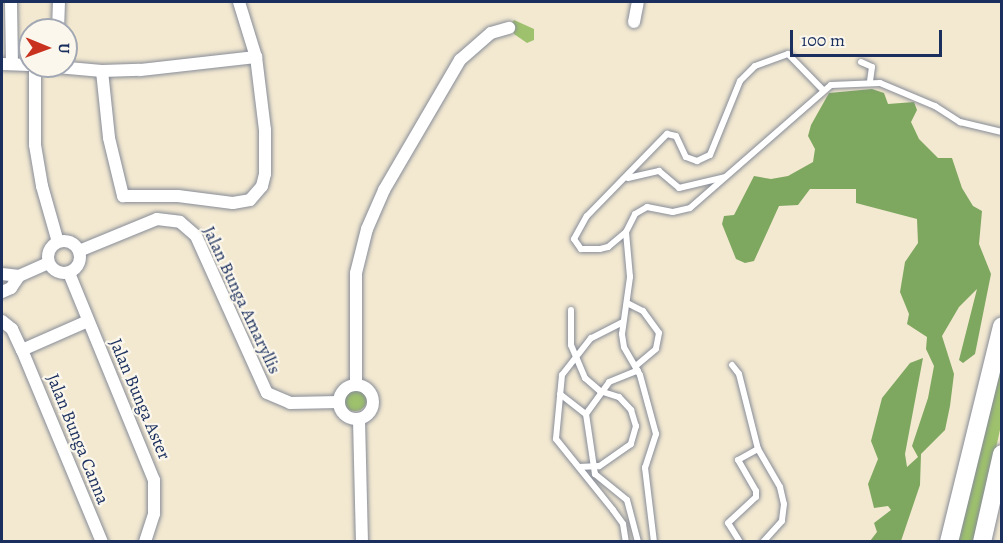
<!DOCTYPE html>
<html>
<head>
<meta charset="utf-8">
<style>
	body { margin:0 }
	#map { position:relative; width:1003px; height:543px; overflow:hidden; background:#f3e9d1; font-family:Alegreya,serif }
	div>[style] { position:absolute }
	.green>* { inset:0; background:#9dc16c }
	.round { border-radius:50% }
	.forest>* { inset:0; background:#7ea760 }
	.roads { filter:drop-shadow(0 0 2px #878c98) drop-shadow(0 0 2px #878c98) }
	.service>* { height:6px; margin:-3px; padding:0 3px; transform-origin:3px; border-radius:3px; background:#fff }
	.minor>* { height:12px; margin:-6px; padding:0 6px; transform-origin:6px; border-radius:6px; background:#fff }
	.minor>.ring { margin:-6px; padding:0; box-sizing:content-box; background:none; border:12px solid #fff; border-radius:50% }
	.primary>* { height:18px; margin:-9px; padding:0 9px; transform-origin:9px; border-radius:9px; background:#fff }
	span { translate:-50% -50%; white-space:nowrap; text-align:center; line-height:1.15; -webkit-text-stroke:4.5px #fbf7ec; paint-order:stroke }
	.street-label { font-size:18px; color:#1b2f5e }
	.frame { position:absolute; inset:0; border:3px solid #1b2f5e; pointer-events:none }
	.north { position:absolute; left:18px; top:18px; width:60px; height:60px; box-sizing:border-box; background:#fbf7ec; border:2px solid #a1a7b3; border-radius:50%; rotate:91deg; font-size:16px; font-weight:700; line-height:24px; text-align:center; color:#1b2f5e }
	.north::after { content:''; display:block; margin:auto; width:21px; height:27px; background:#c8321e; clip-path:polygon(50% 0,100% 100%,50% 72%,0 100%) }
	.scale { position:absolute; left:790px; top:30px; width:152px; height:27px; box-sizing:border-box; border:3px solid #1b2f5e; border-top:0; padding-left:8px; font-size:18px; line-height:21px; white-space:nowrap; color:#1b2f5e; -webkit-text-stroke:4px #fbf7ec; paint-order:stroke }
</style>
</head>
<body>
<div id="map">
	<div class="green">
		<i style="clip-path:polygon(514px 20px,534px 29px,534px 40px,527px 43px,514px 34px,510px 25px)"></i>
		<i style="clip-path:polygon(1001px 348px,1001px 425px,976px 541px,957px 542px)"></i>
		<i class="round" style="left:343px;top:387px;width:24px;height:24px"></i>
	</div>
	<div class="forest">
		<i style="clip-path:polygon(872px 89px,884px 93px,888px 104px,914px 102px,917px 110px,911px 122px,919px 139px,938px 158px,952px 158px,962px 188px,973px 206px,982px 211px,979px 244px,991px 274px,975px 354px,963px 363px,959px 360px,977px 289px,959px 307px,942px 336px,954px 374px,950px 406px,945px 430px,921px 454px,920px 485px,901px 541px,870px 541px,877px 532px,874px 523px,891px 510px,888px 506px,874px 508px,868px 484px,878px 459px,871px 441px,882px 398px,910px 363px,923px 358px,905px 454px,907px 467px,918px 457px,912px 446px,928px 398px,934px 366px,926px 349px,927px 337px,907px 324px,909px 314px,900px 292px,905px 262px,918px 243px,917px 219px,856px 203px,856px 189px,810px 189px,798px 205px,779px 206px,754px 261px,745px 263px,736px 259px,722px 224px,724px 216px,734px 215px,754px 176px,771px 179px,788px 176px,813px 162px,815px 149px,808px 136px,811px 125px,829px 93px)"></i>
	</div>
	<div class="roads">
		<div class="service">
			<i style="left:861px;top:62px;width:12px;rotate:24deg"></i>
			<i style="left:872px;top:67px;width:15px;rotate:98deg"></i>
			<i style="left:628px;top:178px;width:32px;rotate:-13deg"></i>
			<i style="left:659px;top:171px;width:26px;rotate:40deg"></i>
			<i style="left:679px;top:188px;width:47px;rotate:-13.4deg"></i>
			<i style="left:626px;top:232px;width:23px;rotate:140deg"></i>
			<i style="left:608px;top:247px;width:8px;rotate:166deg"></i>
			<i style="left:600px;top:249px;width:19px;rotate:180deg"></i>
			<i style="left:581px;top:249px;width:12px;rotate:-125deg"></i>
			<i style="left:574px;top:239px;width:26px;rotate:-61deg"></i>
			<i style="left:587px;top:216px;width:115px;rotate:-45.7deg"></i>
			<i style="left:667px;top:134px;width:9px;rotate:13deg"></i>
			<i style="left:676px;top:136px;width:23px;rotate:65deg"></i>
			<i style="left:686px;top:157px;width:12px;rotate:20deg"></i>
			<i style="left:697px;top:161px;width:14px;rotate:-25deg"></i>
			<i style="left:710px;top:155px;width:80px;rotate:-67.9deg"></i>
			<i style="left:740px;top:81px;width:21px;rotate:-45deg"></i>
			<i style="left:755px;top:66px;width:35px;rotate:-20deg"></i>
			<i style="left:788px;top:54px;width:49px;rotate:45.8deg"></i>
			<i style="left:627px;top:303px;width:18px;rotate:27deg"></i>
			<i style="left:643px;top:311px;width:27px;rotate:54deg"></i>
			<i style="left:659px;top:333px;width:16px;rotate:101deg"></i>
			<i style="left:656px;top:349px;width:26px;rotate:140deg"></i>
			<i style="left:571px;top:310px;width:35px;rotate:90deg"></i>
			<i style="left:571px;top:345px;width:36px;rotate:67deg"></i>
			<i style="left:585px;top:378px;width:20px;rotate:41deg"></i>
			<i style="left:600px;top:391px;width:20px;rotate:18deg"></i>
			<i style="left:619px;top:397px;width:18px;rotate:47deg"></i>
			<i style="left:631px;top:410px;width:17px;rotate:73deg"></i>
			<i style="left:636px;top:426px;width:19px;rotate:106deg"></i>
			<i style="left:631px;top:444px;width:39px;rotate:145deg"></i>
			<i style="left:599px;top:466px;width:20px;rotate:177deg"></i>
			<i style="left:623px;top:322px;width:36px;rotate:153deg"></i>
			<i style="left:591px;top:338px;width:47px;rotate:128.1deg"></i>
			<i style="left:562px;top:375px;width:64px;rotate:95.4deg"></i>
			<i style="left:556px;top:439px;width:91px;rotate:51.2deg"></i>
			<i style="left:613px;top:510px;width:17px;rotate:54deg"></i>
			<i style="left:623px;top:524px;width:18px;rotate:81deg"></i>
			<i style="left:732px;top:365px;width:11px;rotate:52deg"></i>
			<i style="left:739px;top:374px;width:77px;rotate:75.8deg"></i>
			<i style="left:758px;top:449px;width:44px;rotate:59.9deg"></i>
			<i style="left:780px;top:487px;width:17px;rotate:77deg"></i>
			<i style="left:784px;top:504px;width:17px;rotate:97deg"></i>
			<i style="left:782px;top:521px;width:28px;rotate:132deg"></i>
			<i style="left:560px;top:394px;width:33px;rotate:38deg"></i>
			<i style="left:586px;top:414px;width:61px;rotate:81.5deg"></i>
			<i style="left:595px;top:474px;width:41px;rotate:39.1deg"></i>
			<i style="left:627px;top:500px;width:43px;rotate:75.3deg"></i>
			<i style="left:586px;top:414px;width:39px;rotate:-54deg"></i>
			<i style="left:609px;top:382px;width:31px;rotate:-22deg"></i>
			<i style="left:654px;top:542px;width:75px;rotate:-96.9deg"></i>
			<i style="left:645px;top:468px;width:36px;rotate:-72deg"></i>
			<i style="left:656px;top:434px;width:61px;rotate:-105.2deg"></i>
			<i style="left:640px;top:375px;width:32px;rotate:-120deg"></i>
			<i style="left:624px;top:347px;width:13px;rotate:-99deg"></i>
			<i style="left:622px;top:334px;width:58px;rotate:-82deg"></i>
			<i style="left:630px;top:277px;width:45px;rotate:-95.1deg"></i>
			<i style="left:626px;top:232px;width:20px;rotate:-63deg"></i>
			<i style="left:635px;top:214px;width:14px;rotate:-30deg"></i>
			<i style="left:647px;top:207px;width:26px;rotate:11deg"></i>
			<i style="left:673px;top:212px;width:17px;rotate:-13deg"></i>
			<i style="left:690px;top:208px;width:187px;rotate:-41.1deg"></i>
			<i style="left:831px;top:85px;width:49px;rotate:-2.3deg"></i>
			<i style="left:880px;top:83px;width:60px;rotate:22.7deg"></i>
			<i style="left:935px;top:106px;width:30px;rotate:33deg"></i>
			<i style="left:960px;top:122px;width:43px;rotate:13.4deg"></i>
			<i style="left:740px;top:542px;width:22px;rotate:-122deg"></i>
			<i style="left:728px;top:523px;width:38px;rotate:-43deg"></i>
			<i style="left:756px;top:497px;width:6px;rotate:-90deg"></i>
			<i style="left:756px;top:491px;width:36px;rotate:-120deg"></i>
			<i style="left:738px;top:460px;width:23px;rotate:-29deg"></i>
		</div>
		<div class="minor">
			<i style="left:11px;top:2px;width:62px;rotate:89.1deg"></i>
			<i style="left:634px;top:22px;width:20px;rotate:-79deg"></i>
			<i style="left:58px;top:30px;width:28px;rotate:-88deg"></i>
			<i style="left:2px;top:64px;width:28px;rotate:2deg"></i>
			<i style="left:35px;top:66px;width:79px;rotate:90deg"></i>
			<i style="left:35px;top:145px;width:42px;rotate:80.3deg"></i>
			<i style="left:42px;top:186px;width:58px;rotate:74.1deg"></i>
			<i style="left:46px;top:66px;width:56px;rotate:5.1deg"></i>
			<i style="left:102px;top:71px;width:38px;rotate:-2deg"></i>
			<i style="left:140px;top:70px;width:117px;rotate:-6.4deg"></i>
			<i style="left:102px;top:71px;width:67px;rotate:84deg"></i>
			<i style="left:109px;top:138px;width:60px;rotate:76.4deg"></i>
			<i style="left:123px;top:196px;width:55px"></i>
			<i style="left:178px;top:196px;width:55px;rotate:7.3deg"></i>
			<i style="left:233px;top:203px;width:17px;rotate:-10deg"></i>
			<i style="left:250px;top:200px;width:18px;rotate:-49deg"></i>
			<i style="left:262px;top:186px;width:12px;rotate:-76deg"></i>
			<i style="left:265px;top:174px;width:44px;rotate:-90deg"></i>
			<i style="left:265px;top:130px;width:74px;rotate:-97deg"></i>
			<i style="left:256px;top:57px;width:58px;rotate:-107.2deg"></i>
			<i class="ring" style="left:48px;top:241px;width:20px;height:20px"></i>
			<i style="left:79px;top:251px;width:84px;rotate:-22.3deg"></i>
			<i style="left:157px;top:219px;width:23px;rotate:7deg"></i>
			<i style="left:180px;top:222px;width:21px;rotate:41deg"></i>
			<i style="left:196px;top:236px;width:172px;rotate:65.7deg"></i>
			<i style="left:267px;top:393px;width:25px;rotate:23deg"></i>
			<i style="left:290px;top:403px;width:49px;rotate:-1.2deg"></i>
			<i style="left:69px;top:273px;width:224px;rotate:67.7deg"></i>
			<i style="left:154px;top:480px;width:34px;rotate:90deg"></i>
			<i style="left:154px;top:514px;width:29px;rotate:108deg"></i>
			<i style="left:2px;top:274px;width:17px;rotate:7deg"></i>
			<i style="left:19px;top:276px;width:32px;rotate:-24deg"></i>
			<i style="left:2px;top:292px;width:10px;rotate:-24deg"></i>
			<i style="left:11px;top:288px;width:14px;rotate:-56deg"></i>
			<i style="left:2px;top:321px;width:13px;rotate:39deg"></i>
			<i style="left:12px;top:329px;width:23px;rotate:65deg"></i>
			<i style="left:22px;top:350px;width:72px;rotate:-23.7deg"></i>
			<i style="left:22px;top:350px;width:208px;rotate:67.4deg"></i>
			<i class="ring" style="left:339px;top:385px;width:22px;height:22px"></i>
			<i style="left:356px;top:385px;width:112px;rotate:-90deg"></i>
			<i style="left:356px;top:273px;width:45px;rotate:-76deg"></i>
			<i style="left:367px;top:229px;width:43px;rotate:-66.4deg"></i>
			<i style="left:384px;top:190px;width:151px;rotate:-59.7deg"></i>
			<i style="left:460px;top:60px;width:41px;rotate:-41.1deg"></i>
			<i style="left:491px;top:33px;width:19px;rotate:-16deg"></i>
			<i style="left:359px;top:420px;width:122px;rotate:88.6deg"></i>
		</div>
		<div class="primary">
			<i style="left:949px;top:542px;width:222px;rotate:-76.2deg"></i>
			<i style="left:982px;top:542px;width:90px;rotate:-77.2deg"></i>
		</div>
	</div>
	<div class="street-label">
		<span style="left:242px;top:300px;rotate:65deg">Jalan Bunga Amaryllis</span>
		<span style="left:140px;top:399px;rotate:67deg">Jalan Bunga Aster</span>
		<span style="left:78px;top:439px;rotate:68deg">Jalan Bunga Canna</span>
	</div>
	<div class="frame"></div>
	<div class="north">U</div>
	<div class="scale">100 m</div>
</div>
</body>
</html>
